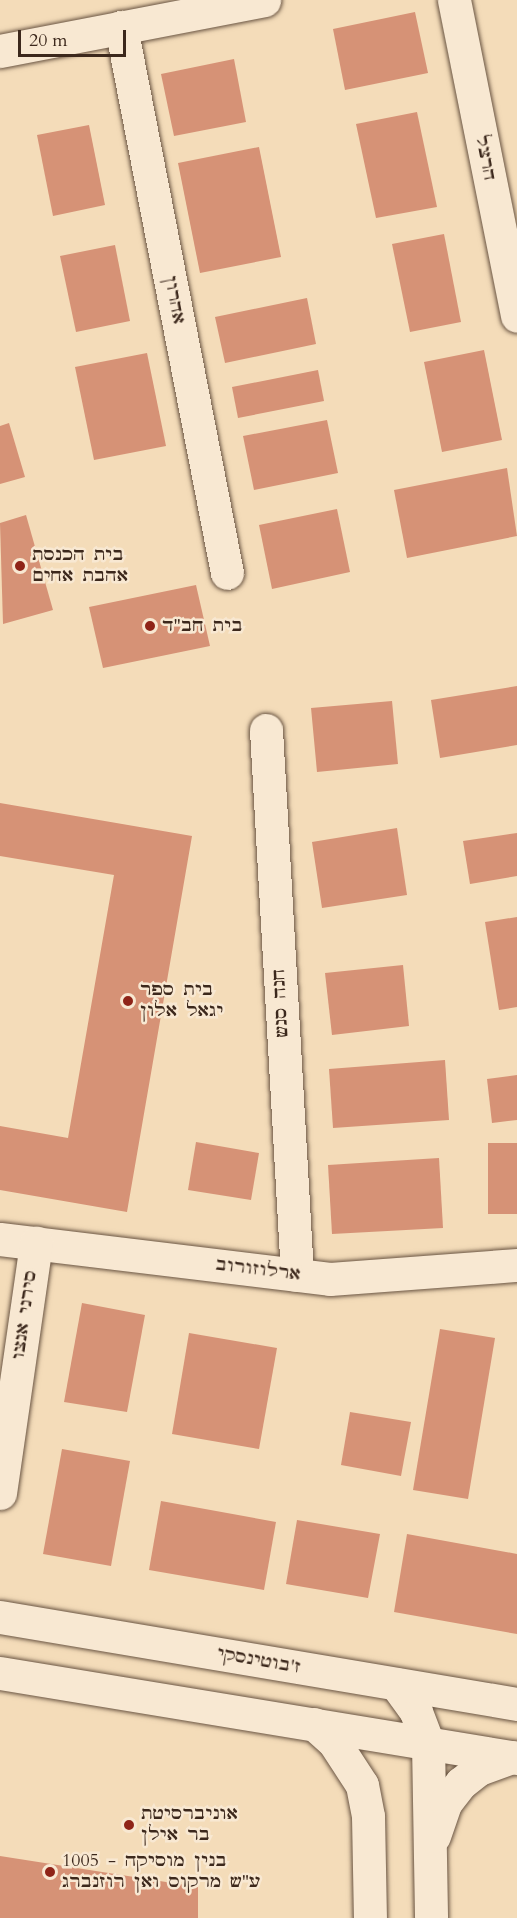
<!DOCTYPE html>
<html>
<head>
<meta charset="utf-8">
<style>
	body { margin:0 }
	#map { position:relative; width:517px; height:1918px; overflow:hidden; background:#f4dcb9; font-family:Cardo,"Frank Ruhl Libre",serif }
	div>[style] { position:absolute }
	.building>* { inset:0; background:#d69276 }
	.roads { filter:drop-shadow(0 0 2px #6a5543) drop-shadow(0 0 2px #6a5543) }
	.minor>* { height:33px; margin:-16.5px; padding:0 16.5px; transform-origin:16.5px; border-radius:16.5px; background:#f8e8d2 }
	.tertiary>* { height:33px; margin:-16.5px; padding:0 16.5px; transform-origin:16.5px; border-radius:16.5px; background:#f8e8d2 }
	.dots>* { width:16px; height:16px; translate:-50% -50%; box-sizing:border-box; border:3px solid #f8e8d2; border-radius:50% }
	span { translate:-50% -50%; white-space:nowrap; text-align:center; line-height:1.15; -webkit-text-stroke:5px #f8e8d2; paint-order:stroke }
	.street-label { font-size:18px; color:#3c281c }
	.poi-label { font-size:18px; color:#3c281c }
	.left { translate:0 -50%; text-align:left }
	.scale { position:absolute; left:18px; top:30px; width:108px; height:27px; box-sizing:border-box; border:3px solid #3c281c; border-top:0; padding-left:8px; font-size:18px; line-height:21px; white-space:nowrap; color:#3c281c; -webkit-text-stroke:4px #f8e8d2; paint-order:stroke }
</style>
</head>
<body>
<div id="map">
	<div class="building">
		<i style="clip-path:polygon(415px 12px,428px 73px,345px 90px,333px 29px)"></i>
		<i style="clip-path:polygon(234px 59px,246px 122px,174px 136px,161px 74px)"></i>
		<i style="clip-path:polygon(417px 112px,437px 207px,376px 218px,356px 124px)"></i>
		<i style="clip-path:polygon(89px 125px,105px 205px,53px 216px,37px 135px)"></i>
		<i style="clip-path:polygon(259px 147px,281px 257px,200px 273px,178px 163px)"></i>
		<i style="clip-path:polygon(444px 234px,461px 322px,410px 332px,392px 244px)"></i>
		<i style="clip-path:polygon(115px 245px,130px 321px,76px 332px,60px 256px)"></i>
		<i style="clip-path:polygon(307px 298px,316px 344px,225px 363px,215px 317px)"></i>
		<i style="clip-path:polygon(484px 350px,502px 440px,442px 452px,424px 362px)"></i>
		<i style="clip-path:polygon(147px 353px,166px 446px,94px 460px,75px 367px)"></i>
		<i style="clip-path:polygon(318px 370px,324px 401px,238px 418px,232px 387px)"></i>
		<i style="clip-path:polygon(327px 420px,338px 473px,254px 490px,243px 436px)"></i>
		<i style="clip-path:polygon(9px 423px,25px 477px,0 484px,0 426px)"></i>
		<i style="clip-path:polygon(507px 468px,517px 536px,407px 558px,394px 490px)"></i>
		<i style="clip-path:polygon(337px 509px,350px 572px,272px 589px,259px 525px)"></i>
		<i style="clip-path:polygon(26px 515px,53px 610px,3px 624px,0 523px)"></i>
		<i style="clip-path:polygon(196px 585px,210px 646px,103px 668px,89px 607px)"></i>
		<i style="clip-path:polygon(517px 686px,517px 745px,440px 758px,431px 700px)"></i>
		<i style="clip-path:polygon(392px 701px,398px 764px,317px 772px,311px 708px)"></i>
		<i style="clip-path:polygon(0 803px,192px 836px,127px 1212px,0 1190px,0 1126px,68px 1138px,114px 875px,0 856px)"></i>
		<i style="clip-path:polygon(397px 828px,407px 895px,322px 908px,312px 842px)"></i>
		<i style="clip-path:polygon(517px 833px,517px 876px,470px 884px,463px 841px)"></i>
		<i style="clip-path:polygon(517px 917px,517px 1007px,499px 1010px,485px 922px)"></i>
		<i style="clip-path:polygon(403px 965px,409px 1026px,332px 1035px,325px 973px)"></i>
		<i style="clip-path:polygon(445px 1060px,449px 1120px,333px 1128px,329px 1069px)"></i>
		<i style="clip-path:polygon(517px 1075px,517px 1120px,492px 1123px,487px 1079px)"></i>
		<i style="clip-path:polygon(196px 1142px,259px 1153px,251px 1200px,188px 1190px)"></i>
		<i style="clip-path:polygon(488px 1143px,517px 1143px,517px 1214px,488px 1214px)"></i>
		<i style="clip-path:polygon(439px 1158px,443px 1228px,332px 1234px,328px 1165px)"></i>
		<i style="clip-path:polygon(82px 1303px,145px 1315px,127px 1412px,64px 1402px)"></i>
		<i style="clip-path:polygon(440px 1329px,495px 1338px,468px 1499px,413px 1490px)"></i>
		<i style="clip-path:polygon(189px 1333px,277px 1348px,259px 1449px,172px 1434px)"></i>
		<i style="clip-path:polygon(350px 1412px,411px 1422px,401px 1476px,341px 1465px)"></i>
		<i style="clip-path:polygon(62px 1449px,130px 1461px,111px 1566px,43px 1554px)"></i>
		<i style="clip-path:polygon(161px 1501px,276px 1522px,264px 1590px,149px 1570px)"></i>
		<i style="clip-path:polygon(297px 1520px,380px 1534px,368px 1598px,286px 1584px)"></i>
		<i style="clip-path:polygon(407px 1534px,517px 1554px,517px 1634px,394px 1612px)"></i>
		<i style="clip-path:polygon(0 1856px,198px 1887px,198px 1918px,0 1918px)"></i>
	</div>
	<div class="roads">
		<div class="minor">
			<i style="left:454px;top:0;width:322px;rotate:78.7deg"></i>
			<i style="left:121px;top:27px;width:556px;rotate:79.01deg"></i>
			<i style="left:0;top:51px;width:269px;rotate:-10.9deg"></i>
			<i style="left:266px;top:730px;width:546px;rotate:86.74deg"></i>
			<i style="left:0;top:1239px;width:332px;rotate:6.9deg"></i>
			<i style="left:330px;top:1279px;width:188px;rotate:-4.3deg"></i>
			<i style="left:0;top:1493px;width:253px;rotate:-81.8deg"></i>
			<i style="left:396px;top:1684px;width:34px;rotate:54deg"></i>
			<i style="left:416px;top:1712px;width:33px;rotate:69deg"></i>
			<i style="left:428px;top:1743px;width:175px;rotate:89deg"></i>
			<i style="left:314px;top:1724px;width:27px;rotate:42deg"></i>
			<i style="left:334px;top:1742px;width:51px;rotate:56.9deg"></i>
			<i style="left:362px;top:1785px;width:32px;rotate:79deg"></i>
			<i style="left:368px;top:1816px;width:102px;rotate:88.9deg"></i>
			<i style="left:434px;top:1836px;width:36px;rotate:-71deg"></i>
			<i style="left:446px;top:1802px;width:24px;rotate:-52deg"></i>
			<i style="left:461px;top:1783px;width:23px;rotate:-38deg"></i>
			<i style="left:479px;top:1769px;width:35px;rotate:-20deg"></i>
		</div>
		<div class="tertiary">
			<i style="left:0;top:1617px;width:524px;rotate:9.55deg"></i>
			<i style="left:0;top:1673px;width:524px;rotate:9.34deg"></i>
		</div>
	</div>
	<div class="dots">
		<i style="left:20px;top:566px;background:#8f2418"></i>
		<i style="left:150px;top:626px;background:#8f2418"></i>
		<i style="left:128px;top:1001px;background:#8f2418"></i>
		<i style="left:129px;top:1825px;background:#8f2418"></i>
		<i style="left:50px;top:1872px;background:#8f2418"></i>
	</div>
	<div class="street-label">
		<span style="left:485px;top:158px;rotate:79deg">הרצל</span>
		<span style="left:174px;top:300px;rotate:79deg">אהרון</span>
		<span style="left:281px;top:1003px;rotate:-93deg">חנה סנש</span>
		<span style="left:258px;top:1270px;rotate:7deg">ארלוזורוב</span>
		<span style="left:25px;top:1315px;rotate:-82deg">סירני אנצו</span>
		<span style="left:259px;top:1661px;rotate:10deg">ז'בוטינסקי</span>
	</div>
	<div class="poi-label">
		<span class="left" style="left:32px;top:566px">בית הכנסת<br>אהבת אחים</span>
		<span class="left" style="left:162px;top:626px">בית חב"ד</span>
		<span class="left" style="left:140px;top:1001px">בית ספר<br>יגאל אלון</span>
		<span class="left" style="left:141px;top:1825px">אוניברסיטת<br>בר אילן</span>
		<span class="left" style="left:62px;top:1872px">1005 - בנין מוסיקה<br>ע"ש מרקוס ואן רוזנברג</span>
	</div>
	<div class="scale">20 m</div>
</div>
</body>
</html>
